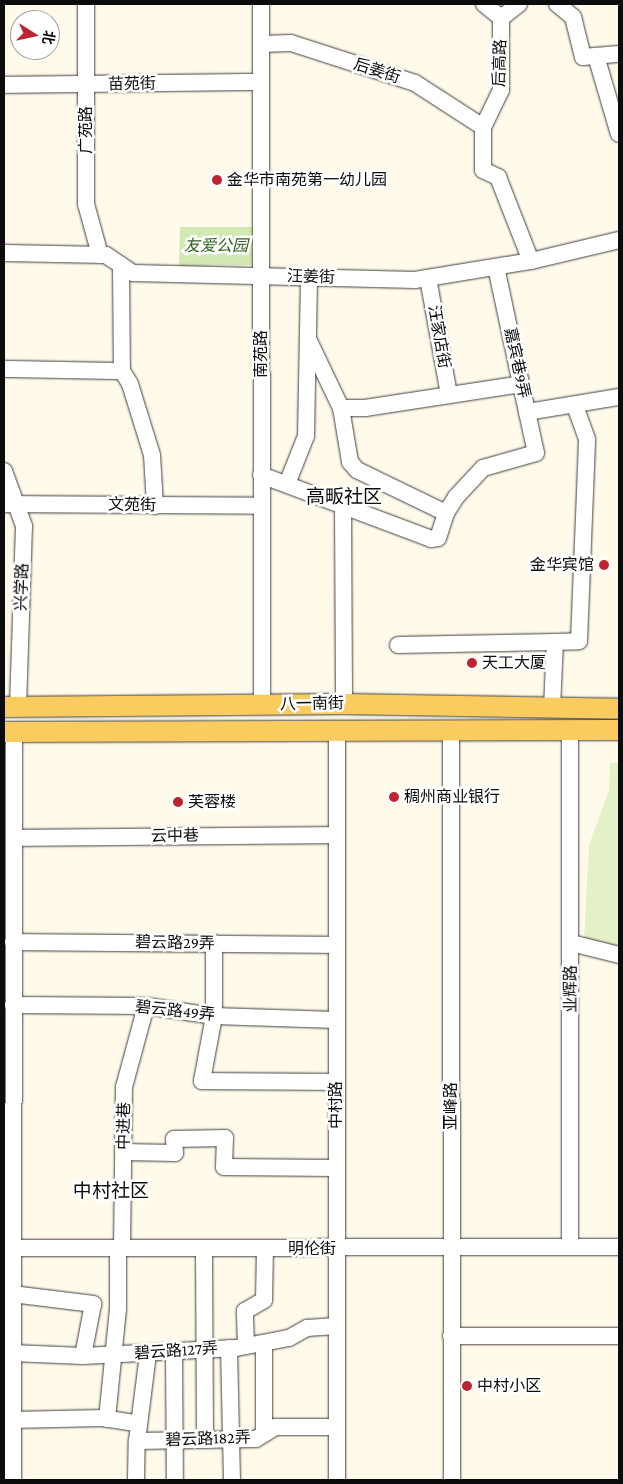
<!DOCTYPE html>
<html>
<head>
<meta charset="utf-8">
<style>
	body { margin:0 }
	#map { position:relative; width:623px; height:1484px; overflow:hidden; background:#fffaea; font-family:"Crimson Pro","Noto Sans SC",serif }
	div>[style] { position:absolute }
	.green>* { inset:0; background:#d3e9b4 }
	.pitch>* { inset:0; background:#e4f0c6 }
	.roads { filter:drop-shadow(0 0 1px #3f3f3f) drop-shadow(0 0 1px #3f3f3f) }
	.minor>* { height:16px; margin:-8px; padding:0 8px; transform-origin:8px; border-radius:8px; background:#fff }
	.major>* { height:20px; margin:-10px; padding:0 10px; transform-origin:10px; border-radius:10px; background:#facb5f }
	.dots>* { width:14px; height:14px; translate:-50% -50%; box-sizing:border-box; border:2px solid #fff; border-radius:50% }
	span { translate:-50% -50%; white-space:nowrap; text-align:center; line-height:1.15; -webkit-text-stroke:5px #fff; paint-order:stroke }
	.street-label { font-size:16px; color:#0c0c0c }
	.poi-label { font-size:16px; color:#0c0c0c }
	.left { translate:0 -50%; text-align:left }
	.right { translate:-100% -50%; text-align:right }
	.park-label { font-size:16px; color:#2f641c; font-style:italic }
	.quarter-label { font-size:19px; color:#0c0c0c }
	.frame { position:absolute; inset:0; border:5px solid #0c0c0c; pointer-events:none }
	.north { position:absolute; left:10px; top:10px; width:50px; height:50px; box-sizing:border-box; background:#fff; border:1px solid #9e9e9e; border-radius:50%; rotate:100deg; font-size:14px; font-weight:700; line-height:20px; text-align:center; color:#0c0c0c }
	.north::after { content:''; display:block; margin:auto; width:18px; height:22px; background:#bd2333; clip-path:polygon(50% 0,100% 100%,50% 72%,0 100%) }
</style>
</head>
<body>
<div id="map">
	<div class="green">
		<i style="clip-path:polygon(180px 227px,252px 227px,252px 265px,179px 266px)"></i>
	</div>
	<div class="pitch">
		<i style="clip-path:polygon(610px 763px,619px 763px,619px 949px,584px 941px,589px 845px,609px 791px)"></i>
	</div>
	<div class="roads">
		<div class="minor">
			<i style="left:86px;top:4px;width:200px;rotate:90deg"></i>
			<i style="left:86px;top:204px;width:53px;rotate:74.6deg"></i>
			<i style="left:261px;top:4px;width:701px;rotate:89.92deg"></i>
			<i style="left:484px;top:4px;width:22px;rotate:39deg"></i>
			<i style="left:519px;top:4px;width:23px;rotate:142deg"></i>
			<i style="left:501px;top:18px;width:72px;rotate:90deg"></i>
			<i style="left:501px;top:90px;width:41px;rotate:115.9deg"></i>
			<i style="left:483px;top:127px;width:43px;rotate:90deg"></i>
			<i style="left:483px;top:170px;width:17px;rotate:25deg"></i>
			<i style="left:498px;top:177px;width:90px;rotate:68.6deg"></i>
			<i style="left:557px;top:4px;width:21px;rotate:39deg"></i>
			<i style="left:573px;top:17px;width:41px;rotate:76deg"></i>
			<i style="left:583px;top:57px;width:36px;rotate:-5deg"></i>
			<i style="left:261px;top:44px;width:30px;rotate:-2deg"></i>
			<i style="left:291px;top:43px;width:130px;rotate:17.9deg"></i>
			<i style="left:415px;top:83px;width:81px;rotate:32.9deg"></i>
			<i style="left:596px;top:56px;width:81px;rotate:73.6deg"></i>
			<i style="left:4px;top:85px;width:257px;rotate:-0.7deg"></i>
			<i style="left:4px;top:253px;width:102px;rotate:1.1deg"></i>
			<i style="left:106px;top:255px;width:32px;rotate:34deg"></i>
			<i style="left:133px;top:273px;width:282px;rotate:1.4deg"></i>
			<i style="left:415px;top:280px;width:118px;rotate:-9.3deg"></i>
			<i style="left:531px;top:261px;width:90px;rotate:-13.4deg"></i>
			<i style="left:121px;top:265px;width:106px;rotate:89.5deg"></i>
			<i style="left:122px;top:371px;width:15px;rotate:58deg"></i>
			<i style="left:130px;top:384px;width:74px;rotate:72.8deg"></i>
			<i style="left:152px;top:455px;width:51px;rotate:86.6deg"></i>
			<i style="left:496px;top:267px;width:148px;rotate:77.9deg"></i>
			<i style="left:527px;top:412px;width:93px;rotate:-9.3deg"></i>
			<i style="left:428px;top:278px;width:119px;rotate:79.8deg"></i>
			<i style="left:309px;top:341px;width:74px;rotate:64.5deg"></i>
			<i style="left:341px;top:408px;width:55px;rotate:80.5deg"></i>
			<i style="left:350px;top:462px;width:11px;rotate:49deg"></i>
			<i style="left:357px;top:470px;width:99px;rotate:25.8deg"></i>
			<i style="left:4px;top:369px;width:118px;rotate:1deg"></i>
			<i style="left:341px;top:408px;width:24px"></i>
			<i style="left:365px;top:408px;width:158px;rotate:-8.7deg"></i>
			<i style="left:4px;top:471px;width:59px;rotate:70deg"></i>
			<i style="left:24px;top:526px;width:181px;rotate:91.9deg"></i>
			<i style="left:261px;top:475px;width:182px;rotate:20.6deg"></i>
			<i style="left:431px;top:539px;width:7px;rotate:-8deg"></i>
			<i style="left:438px;top:538px;width:26px;rotate:-72deg"></i>
			<i style="left:446px;top:513px;width:19px;rotate:-58deg"></i>
			<i style="left:456px;top:497px;width:40px;rotate:-47deg"></i>
			<i style="left:483px;top:468px;width:55px;rotate:-15.8deg"></i>
			<i style="left:536px;top:453px;width:42px;rotate:-102.4deg"></i>
			<i style="left:287px;top:484px;width:52px;rotate:-68.4deg"></i>
			<i style="left:306px;top:436px;width:159px;rotate:-88.9deg"></i>
			<i style="left:4px;top:504px;width:257px;rotate:0.4deg"></i>
			<i style="left:343px;top:505px;width:199px;rotate:89.7deg"></i>
			<i style="left:398px;top:645px;width:157px;rotate:-1.1deg"></i>
			<i style="left:552px;top:708px;width:66px;rotate:-87.4deg"></i>
			<i style="left:555px;top:642px;width:24px;rotate:-2deg"></i>
			<i style="left:579px;top:641px;width:202px;rotate:-87.7deg"></i>
			<i style="left:587px;top:439px;width:35px;rotate:-110deg"></i>
			<i style="left:451px;top:732px;width:748px;rotate:89.92deg"></i>
			<i style="left:14px;top:838px;width:323px;rotate:-0.5deg"></i>
			<i style="left:13px;top:942px;width:323px;rotate:0.5deg"></i>
			<i style="left:214px;top:943px;width:73px;rotate:90deg"></i>
			<i style="left:214px;top:1016px;width:66px;rotate:100.5deg"></i>
			<i style="left:202px;top:1081px;width:134px;rotate:0.4deg"></i>
			<i style="left:571px;top:943px;width:49px;rotate:14deg"></i>
			<i style="left:13px;top:1005px;width:133px;rotate:0.4deg"></i>
			<i style="left:146px;top:1006px;width:69px;rotate:8.4deg"></i>
			<i style="left:214px;top:1016px;width:122px;rotate:1.9deg"></i>
			<i style="left:123px;top:1152px;width:52px;rotate:1.1deg"></i>
			<i style="left:175px;top:1153px;width:14px;rotate:-94deg"></i>
			<i style="left:174px;top:1139px;width:51px;rotate:-1.1deg"></i>
			<i style="left:225px;top:1138px;width:29px;rotate:92deg"></i>
			<i style="left:224px;top:1167px;width:112px;rotate:0.5deg"></i>
			<i style="left:570px;top:1247px;width:517px;rotate:-90deg"></i>
			<i style="left:4px;top:1248px;width:615px;rotate:-0.09deg"></i>
			<i style="left:122px;top:1249px;width:162px;rotate:-89.3deg"></i>
			<i style="left:124px;top:1087px;width:84px;rotate:-74.8deg"></i>
			<i style="left:204px;top:1249px;width:191px;rotate:89.7deg"></i>
			<i style="left:12px;top:1294px;width:82px;rotate:7deg"></i>
			<i style="left:93px;top:1304px;width:53px;rotate:100.9deg"></i>
			<i style="left:451px;top:1336px;width:168px"></i>
			<i style="left:264px;top:1343px;width:90px;rotate:90deg"></i>
			<i style="left:246px;top:1346px;width:35px;rotate:-92deg"></i>
			<i style="left:245px;top:1311px;width:22px;rotate:-30deg"></i>
			<i style="left:264px;top:1300px;width:51px;rotate:-88.9deg"></i>
			<i style="left:229px;top:1348px;width:132px;rotate:88.7deg"></i>
			<i style="left:174px;top:1352px;width:128px;rotate:89.6deg"></i>
			<i style="left:12px;top:1353px;width:71px;rotate:2.4deg"></i>
			<i style="left:83px;top:1356px;width:153px;rotate:-3deg"></i>
			<i style="left:236px;top:1348px;width:54px;rotate:-10.7deg"></i>
			<i style="left:289px;top:1338px;width:21px;rotate:-29deg"></i>
			<i style="left:307px;top:1328px;width:29px;rotate:-4deg"></i>
			<i style="left:107px;top:1419px;width:111px;rotate:-84.3deg"></i>
			<i style="left:118px;top:1309px;width:60px;rotate:-90deg"></i>
			<i style="left:12px;top:1420px;width:91px;rotate:-1.3deg"></i>
			<i style="left:103px;top:1418px;width:36px;rotate:9deg"></i>
			<i style="left:137px;top:1441px;width:119px;rotate:-1deg"></i>
			<i style="left:256px;top:1439px;width:22px;rotate:-32deg"></i>
			<i style="left:275px;top:1427px;width:62px"></i>
			<i style="left:13px;top:1480px;width:748px;rotate:-89.92deg"></i>
			<i style="left:136px;top:1480px;width:39px;rotate:-89deg"></i>
			<i style="left:137px;top:1441px;width:88px;rotate:-82.8deg"></i>
			<i style="left:337px;top:1480px;width:749px;rotate:-90deg"></i>
		</div>
		<div class="major">
			<i style="left:4px;top:707px;width:340px;rotate:-0.5deg"></i>
			<i style="left:344px;top:704px;width:275px;rotate:1deg"></i>
			<i style="left:4px;top:732px;width:615px;rotate:-0.19deg"></i>
		</div>
	</div>
	<div class="dots">
		<i style="left:217px;top:180px;background:#bd2333"></i>
		<i style="left:604px;top:565px;background:#bd2333"></i>
		<i style="left:472px;top:663px;background:#bd2333"></i>
		<i style="left:394px;top:797px;background:#bd2333"></i>
		<i style="left:178px;top:802px;background:#bd2333"></i>
		<i style="left:467px;top:1386px;background:#bd2333"></i>
	</div>
	<div class="street-label">
		<span style="left:500px;top:63px;rotate:-88deg">后高路</span>
		<span style="left:377px;top:71px;rotate:18deg">后姜街</span>
		<span style="left:132px;top:84px;rotate:-1deg">苗苑街</span>
		<span style="left:86px;top:130px;rotate:-90deg">广苑路</span>
		<span style="left:311px;top:277px;rotate:2deg">汪姜街</span>
		<span style="left:439px;top:337px;rotate:80deg">汪家店街</span>
		<span style="left:261px;top:354px;rotate:-90deg">南苑路</span>
		<span style="left:517px;top:363px;rotate:78deg">嘉宾巷9弄</span>
		<span style="left:132px;top:505px;rotate:1deg">文苑街</span>
		<span style="left:22px;top:587px;rotate:-88deg">兴学路</span>
		<span style="left:312px;top:704px;rotate:-1deg">八一南街</span>
		<span style="left:175px;top:836px;rotate:-1deg">云中巷</span>
		<span style="left:175px;top:943px;rotate:1deg">碧云路29弄</span>
		<span style="left:571px;top:989px;rotate:-90deg">业辉路</span>
		<span style="left:175px;top:1011px;rotate:6deg">碧云路49弄</span>
		<span style="left:336px;top:1105px;rotate:-90deg">中村路</span>
		<span style="left:451px;top:1106px;rotate:-90deg">亚峰路</span>
		<span style="left:124px;top:1126px;rotate:-89deg">中进巷</span>
		<span style="left:312px;top:1249px">明伦街</span>
		<span style="left:176px;top:1351px;rotate:-4deg">碧云路127弄</span>
		<span style="left:208px;top:1439px;rotate:-2deg">碧云路182弄</span>
	</div>
	<div class="poi-label">
		<span class="left" style="left:227px;top:180px">金华市南苑第一幼儿园</span>
		<span class="right" style="left:594px;top:565px">金华宾馆</span>
		<span class="left" style="left:482px;top:663px">天工大厦</span>
		<span class="left" style="left:404px;top:797px">稠州商业银行</span>
		<span class="left" style="left:188px;top:802px">芙蓉楼</span>
		<span class="left" style="left:477px;top:1386px">中村小区</span>
	</div>
	<div class="park-label">
		<span style="left:216px;top:246px">友爱公园</span>
	</div>
	<div class="quarter-label">
		<span style="left:344px;top:497px">高畈社区</span>
		<span style="left:111px;top:1191px">中村社区</span>
	</div>
	<div class="frame"></div>
	<div class="north">北</div>
</div>
</body>
</html>
